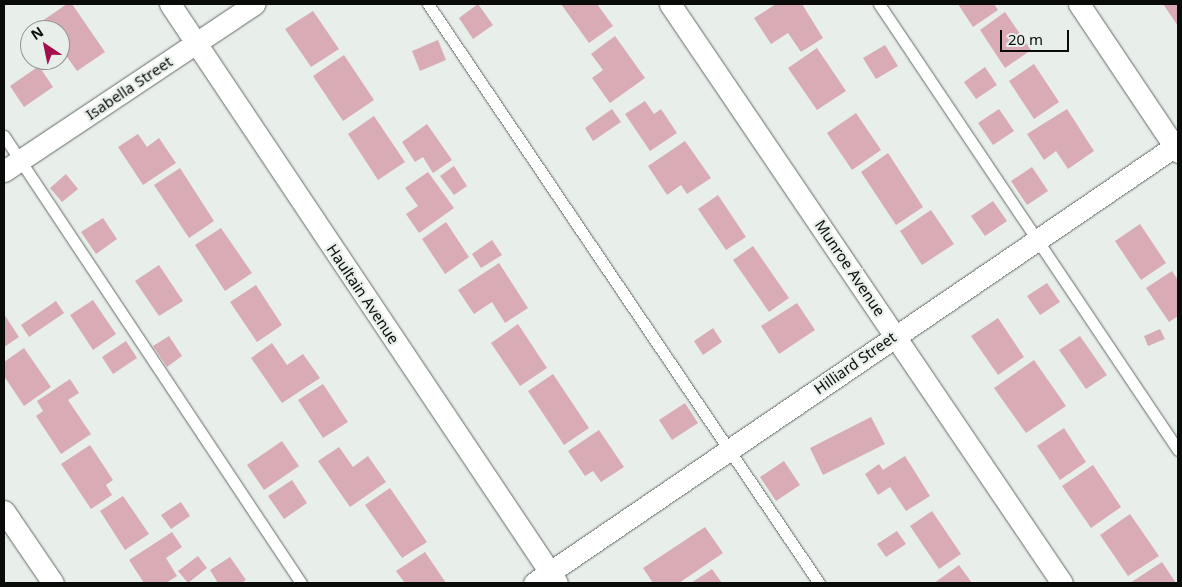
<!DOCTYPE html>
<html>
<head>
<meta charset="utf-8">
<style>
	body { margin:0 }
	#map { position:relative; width:1182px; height:587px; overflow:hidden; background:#e8efea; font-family:"Noto Sans",sans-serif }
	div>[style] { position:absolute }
	.building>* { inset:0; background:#d8abb5 }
	.roads { filter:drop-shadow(0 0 1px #646a65) drop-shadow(0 0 1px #646a65) }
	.service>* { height:11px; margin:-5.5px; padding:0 5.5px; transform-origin:5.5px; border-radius:5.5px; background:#fff }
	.minor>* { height:21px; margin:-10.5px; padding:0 10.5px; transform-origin:10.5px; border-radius:10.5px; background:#fff }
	span { translate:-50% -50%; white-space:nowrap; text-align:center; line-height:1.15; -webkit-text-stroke:4.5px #e8efea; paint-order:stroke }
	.street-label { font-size:15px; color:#0a0c0a }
	.frame { position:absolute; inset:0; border:5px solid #0a0c0a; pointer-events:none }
	.north { position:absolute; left:20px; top:20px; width:50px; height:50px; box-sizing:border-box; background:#e8efea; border:1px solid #8f9490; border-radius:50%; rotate:326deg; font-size:14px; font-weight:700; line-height:20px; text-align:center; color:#0a0c0a }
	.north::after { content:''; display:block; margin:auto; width:18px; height:22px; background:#a30e4e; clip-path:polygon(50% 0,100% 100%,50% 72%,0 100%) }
	.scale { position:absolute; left:1000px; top:30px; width:69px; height:22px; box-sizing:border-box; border:2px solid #0a0c0a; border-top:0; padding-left:6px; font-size:15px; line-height:18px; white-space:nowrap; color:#0a0c0a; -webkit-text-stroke:4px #e8efea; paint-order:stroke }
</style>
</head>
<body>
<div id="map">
	<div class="building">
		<i style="clip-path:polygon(67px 4px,72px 4px,105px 52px,77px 71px,60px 47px,60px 30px,48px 30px,42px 21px)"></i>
		<i style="clip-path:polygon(478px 4px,493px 25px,473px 39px,459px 18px)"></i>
		<i style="clip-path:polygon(561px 4px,597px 4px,613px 26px,589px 43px)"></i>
		<i style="clip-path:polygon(776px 4px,802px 4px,823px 38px,801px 52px,788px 33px,771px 44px,754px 18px)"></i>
		<i style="clip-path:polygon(958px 4px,994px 4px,998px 10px,973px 27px)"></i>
		<i style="clip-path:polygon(1163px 4px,1178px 4px,1178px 26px)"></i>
		<i style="clip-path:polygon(313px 11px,339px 49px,311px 67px,285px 29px)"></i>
		<i style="clip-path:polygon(1005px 12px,1031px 50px,1005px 68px,980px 30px)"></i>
		<i style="clip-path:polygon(615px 36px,645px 78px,610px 103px,592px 78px,603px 70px,591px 54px)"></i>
		<i style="clip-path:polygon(438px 40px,446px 60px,420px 71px,412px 51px)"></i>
		<i style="clip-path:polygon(885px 45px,898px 66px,876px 79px,863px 58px)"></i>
		<i style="clip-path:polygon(817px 48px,846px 91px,817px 110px,788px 68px)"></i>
		<i style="clip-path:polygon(344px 55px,374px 100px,343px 121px,313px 76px)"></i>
		<i style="clip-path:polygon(1034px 64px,1059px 102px,1034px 119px,1009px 81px)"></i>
		<i style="clip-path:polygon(39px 66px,53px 87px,24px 107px,10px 86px)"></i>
		<i style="clip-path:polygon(985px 67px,997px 85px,976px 99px,964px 82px)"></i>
		<i style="clip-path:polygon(645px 101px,654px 114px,661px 109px,677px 133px,650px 151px,625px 114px)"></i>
		<i style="clip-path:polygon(612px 109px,621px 122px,593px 141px,585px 128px)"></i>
		<i style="clip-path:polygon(999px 109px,1014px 131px,993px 145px,978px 123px)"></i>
		<i style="clip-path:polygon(1067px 109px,1094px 151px,1068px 169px,1056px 151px,1044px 160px,1027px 134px)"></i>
		<i style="clip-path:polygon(856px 113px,881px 150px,852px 170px,827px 133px)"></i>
		<i style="clip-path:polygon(374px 116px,405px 162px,378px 180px,348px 134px)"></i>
		<i style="clip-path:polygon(427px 124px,452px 160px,433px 173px,423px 157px,415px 162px,402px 142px)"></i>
		<i style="clip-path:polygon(138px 134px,147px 147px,159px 138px,176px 163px,143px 185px,118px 147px)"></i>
		<i style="clip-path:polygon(685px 141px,711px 178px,687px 194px,681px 185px,667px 195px,648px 166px)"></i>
		<i style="clip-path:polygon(888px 153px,923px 207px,896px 225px,861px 172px)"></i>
		<i style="clip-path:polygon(454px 166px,467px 186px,454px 195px,440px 176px)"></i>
		<i style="clip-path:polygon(1032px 167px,1048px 191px,1027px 205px,1011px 181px)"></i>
		<i style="clip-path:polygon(180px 168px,214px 221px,189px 238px,154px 185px)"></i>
		<i style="clip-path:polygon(428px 172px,454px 208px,419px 233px,406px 214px,418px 206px,405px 188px)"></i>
		<i style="clip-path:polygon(66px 174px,78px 189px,62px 202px,50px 188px)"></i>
		<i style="clip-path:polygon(718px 195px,746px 237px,726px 250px,698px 209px)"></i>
		<i style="clip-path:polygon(993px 201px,1007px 221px,985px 236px,971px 216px)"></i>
		<i style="clip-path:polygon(931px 210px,954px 244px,922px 265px,900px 231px)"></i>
		<i style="clip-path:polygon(103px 218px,117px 239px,96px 254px,81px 232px)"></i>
		<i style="clip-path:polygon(446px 222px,469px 257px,445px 274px,422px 239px)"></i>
		<i style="clip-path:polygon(1140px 224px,1166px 263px,1141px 280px,1115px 241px)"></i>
		<i style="clip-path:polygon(221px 228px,252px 273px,225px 291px,195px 245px)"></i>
		<i style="clip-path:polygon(492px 240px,502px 255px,481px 268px,472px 254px)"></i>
		<i style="clip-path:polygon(753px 246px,789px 298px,769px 312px,733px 260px)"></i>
		<i style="clip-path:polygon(499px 263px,528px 308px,505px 323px,492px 302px,474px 314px,458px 290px)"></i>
		<i style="clip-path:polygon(159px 265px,183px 301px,159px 316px,135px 281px)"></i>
		<i style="clip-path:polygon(1172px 271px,1178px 280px,1178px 316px,1169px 322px,1146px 288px)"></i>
		<i style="clip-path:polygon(1047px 283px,1060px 302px,1040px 315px,1027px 296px)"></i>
		<i style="clip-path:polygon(256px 285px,282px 325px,257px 342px,230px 302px)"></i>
		<i style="clip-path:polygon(93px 300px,116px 334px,93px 350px,70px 315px)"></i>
		<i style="clip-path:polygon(56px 301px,64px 313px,29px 337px,21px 325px)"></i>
		<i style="clip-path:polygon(797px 303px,815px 330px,779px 354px,761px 326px)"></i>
		<i style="clip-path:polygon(4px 314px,19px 337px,4px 347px)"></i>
		<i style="clip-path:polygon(998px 318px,1024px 357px,998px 375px,971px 336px)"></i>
		<i style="clip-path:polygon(518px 324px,547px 368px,520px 386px,491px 343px)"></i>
		<i style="clip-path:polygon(713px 328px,722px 342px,703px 355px,694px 341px)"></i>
		<i style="clip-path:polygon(1160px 329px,1165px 339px,1148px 346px,1144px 336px)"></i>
		<i style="clip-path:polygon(169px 336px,182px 356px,167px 367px,153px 346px)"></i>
		<i style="clip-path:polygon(1080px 336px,1107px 375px,1086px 389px,1059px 350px)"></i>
		<i style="clip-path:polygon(126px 341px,137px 358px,113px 374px,102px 357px)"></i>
		<i style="clip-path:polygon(272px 343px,287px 365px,303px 354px,320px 378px,282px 403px,251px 358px)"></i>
		<i style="clip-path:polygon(24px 348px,51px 387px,24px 406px,4px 376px,4px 362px)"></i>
		<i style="clip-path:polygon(1034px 360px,1066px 406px,1026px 433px,994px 388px)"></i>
		<i style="clip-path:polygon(553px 374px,589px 428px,564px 445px,528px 391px)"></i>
		<i style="clip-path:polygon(70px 379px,79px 393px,68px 400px,91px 434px,61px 454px,36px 416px,43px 411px,37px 401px)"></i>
		<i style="clip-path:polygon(323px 384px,348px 422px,323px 438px,298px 400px)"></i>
		<i style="clip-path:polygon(685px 403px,698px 423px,672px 440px,659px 420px)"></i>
		<i style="clip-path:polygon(871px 417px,885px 444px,823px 475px,810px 448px)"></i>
		<i style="clip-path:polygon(1064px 428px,1086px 462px,1060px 480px,1037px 446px)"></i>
		<i style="clip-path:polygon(599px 430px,624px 467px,601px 482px,593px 471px,585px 476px,568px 451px)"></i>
		<i style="clip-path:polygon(282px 441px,299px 466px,264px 490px,247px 465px)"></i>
		<i style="clip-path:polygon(90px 445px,113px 480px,106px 485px,112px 495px,91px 509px,61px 464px)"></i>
		<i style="clip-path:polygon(339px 447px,353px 467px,368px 456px,386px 482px,350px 507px,318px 461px)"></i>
		<i style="clip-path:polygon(905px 456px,930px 496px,906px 511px,890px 487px,878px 495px,865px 474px,879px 464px,883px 470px)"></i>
		<i style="clip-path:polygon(784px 461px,800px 485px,776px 501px,760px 477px)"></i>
		<i style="clip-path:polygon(1093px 465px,1121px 507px,1091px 528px,1062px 486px)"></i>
		<i style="clip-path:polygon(292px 480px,307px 503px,284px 519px,268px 496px)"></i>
		<i style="clip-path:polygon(390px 488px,427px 542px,402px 558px,365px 505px)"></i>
		<i style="clip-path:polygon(123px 496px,149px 534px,125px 550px,100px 511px)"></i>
		<i style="clip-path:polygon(181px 502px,190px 516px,171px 529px,161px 515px)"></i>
		<i style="clip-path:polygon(932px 511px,961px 554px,939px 569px,910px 526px)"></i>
		<i style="clip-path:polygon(1130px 514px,1159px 556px,1128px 576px,1100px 535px)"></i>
		<i style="clip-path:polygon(705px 527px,723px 553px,679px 583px,653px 583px,643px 568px)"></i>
		<i style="clip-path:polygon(897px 531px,906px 544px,886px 557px,877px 544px)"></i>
		<i style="clip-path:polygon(172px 532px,182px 547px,166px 558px,177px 576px,166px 583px,144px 583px,129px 560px)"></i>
		<i style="clip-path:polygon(425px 552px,446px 583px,405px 583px,396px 571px)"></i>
		<i style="clip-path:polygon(198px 556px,207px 568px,188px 583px,178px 571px)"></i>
		<i style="clip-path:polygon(230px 557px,246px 580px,241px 583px,218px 583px,210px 570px)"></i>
		<i style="clip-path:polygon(1162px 562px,1176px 583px,1130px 583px)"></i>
		<i style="clip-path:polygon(959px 565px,972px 583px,934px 583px)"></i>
		<i style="clip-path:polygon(712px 569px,722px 583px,691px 583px)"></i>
	</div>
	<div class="roads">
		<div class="service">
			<i style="left:428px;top:4px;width:699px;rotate:55.97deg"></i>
			<i style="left:879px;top:4px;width:537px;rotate:56.16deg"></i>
			<i style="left:4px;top:136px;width:537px;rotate:56.4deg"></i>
		</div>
		<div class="minor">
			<i style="left:170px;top:4px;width:696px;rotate:56.24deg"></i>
			<i style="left:670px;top:4px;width:699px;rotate:55.9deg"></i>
			<i style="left:1079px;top:4px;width:178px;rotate:56.2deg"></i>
			<i style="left:4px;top:171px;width:301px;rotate:-33.7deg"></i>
			<i style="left:4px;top:511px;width:87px;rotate:55.8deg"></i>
			<i style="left:534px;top:583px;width:779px;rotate:-34.28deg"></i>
		</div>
	</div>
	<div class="street-label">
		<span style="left:129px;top:88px;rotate:-34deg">Isabella Street</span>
		<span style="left:850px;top:268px;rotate:56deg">Munroe Avenue</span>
		<span style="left:363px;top:294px;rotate:56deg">Haultain Avenue</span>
		<span style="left:855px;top:363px;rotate:-35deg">Hilliard Street</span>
	</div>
	<div class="frame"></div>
	<div class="north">N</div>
	<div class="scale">20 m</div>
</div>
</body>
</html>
